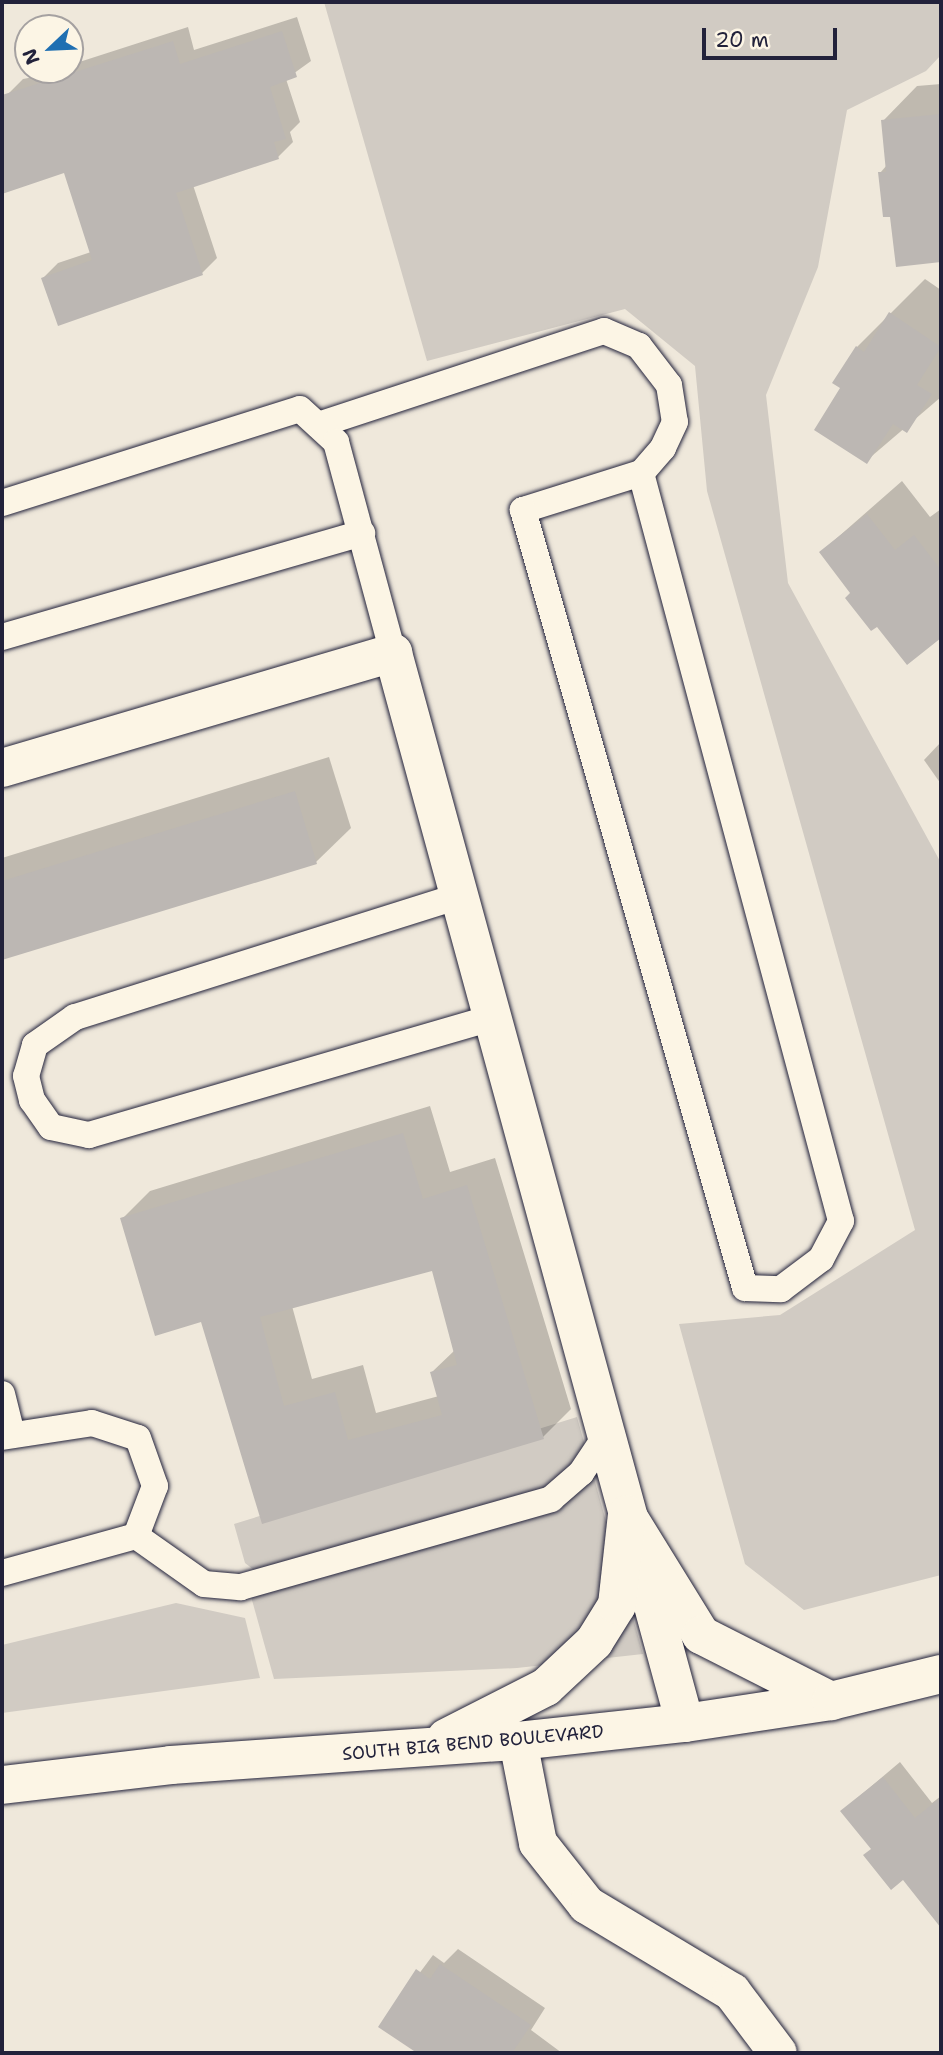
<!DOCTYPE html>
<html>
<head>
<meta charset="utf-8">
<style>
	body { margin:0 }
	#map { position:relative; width:943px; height:2055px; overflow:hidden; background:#efe8db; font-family:"Shantell Sans",sans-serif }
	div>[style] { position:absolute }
	.green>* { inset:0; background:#d1cbc3 }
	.shadow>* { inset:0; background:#0003 }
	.building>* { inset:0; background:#bcb7b3 }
	.roads { filter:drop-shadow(0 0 2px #22223b) drop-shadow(0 0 2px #22223b) }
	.service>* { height:26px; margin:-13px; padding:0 13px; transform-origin:13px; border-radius:13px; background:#fcf5e5 }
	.minor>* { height:38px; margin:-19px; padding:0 19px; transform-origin:19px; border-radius:19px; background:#fcf5e5 }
	.secondary>* { height:38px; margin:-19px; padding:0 19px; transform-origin:19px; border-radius:19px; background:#fcf5e5 }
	span { translate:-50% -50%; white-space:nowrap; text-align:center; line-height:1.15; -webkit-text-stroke:6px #fcf5e5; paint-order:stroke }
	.street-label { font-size:18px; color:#22223b }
	.frame { position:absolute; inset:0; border:4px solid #22223b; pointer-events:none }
	.north { position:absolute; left:14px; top:14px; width:70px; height:70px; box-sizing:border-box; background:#fcf5e5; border:2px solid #a5a1a1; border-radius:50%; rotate:247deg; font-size:19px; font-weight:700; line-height:28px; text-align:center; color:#22223b }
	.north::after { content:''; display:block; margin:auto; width:24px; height:32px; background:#1f6fb2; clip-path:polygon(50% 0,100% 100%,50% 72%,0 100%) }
	.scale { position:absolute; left:702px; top:28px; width:135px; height:32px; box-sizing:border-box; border:4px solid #22223b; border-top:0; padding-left:9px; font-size:21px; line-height:24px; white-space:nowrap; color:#22223b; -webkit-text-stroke:5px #fcf5e5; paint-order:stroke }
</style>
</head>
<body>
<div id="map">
	<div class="green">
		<i style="clip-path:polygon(324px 2px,941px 2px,941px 55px,926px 71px,847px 110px,818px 267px,766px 395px,788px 583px,941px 863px,941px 1575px,804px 1610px,745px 1564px,679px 1324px,780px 1315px,915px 1230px,707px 491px,695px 366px,625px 309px,427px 361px)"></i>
		<i style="clip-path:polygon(577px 1417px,643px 1654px,517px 1668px,274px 1679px,250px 1593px,254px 1570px,245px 1563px,234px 1524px)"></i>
		<i style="clip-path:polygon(176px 1603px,245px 1618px,260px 1678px,2px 1713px,2px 1645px)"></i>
	</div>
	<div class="shadow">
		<i style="clip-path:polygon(297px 17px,311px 61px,286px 79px,300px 122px,290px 132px,293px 142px,278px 157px,193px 185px,217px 258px,202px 273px,43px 278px,58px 263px,91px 252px,65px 171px,2px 192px,2px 104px,10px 101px,8px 94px,23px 79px,70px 70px,70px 65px,188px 27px,194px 50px)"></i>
		<i style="clip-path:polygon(941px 84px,941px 261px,897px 265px,892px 215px,880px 173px,887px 165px,883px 121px,917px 86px)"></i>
		<i style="clip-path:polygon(925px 279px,941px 290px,941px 397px,866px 461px,843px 388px,857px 347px)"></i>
		<i style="clip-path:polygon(902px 481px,930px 517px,941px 509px,941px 636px,907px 663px,821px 552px)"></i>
		<i style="clip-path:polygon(941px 742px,941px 784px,924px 760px)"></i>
		<i style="clip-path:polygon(329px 757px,351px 828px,316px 862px,2px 958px,2px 858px)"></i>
		<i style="clip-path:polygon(evenodd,430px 1106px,450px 1172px,495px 1158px,571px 1409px,543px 1437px,263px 1522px,202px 1320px,122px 1219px,150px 1191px,430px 1106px,433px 1269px,455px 1350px,432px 1372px,439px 1396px,376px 1413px,363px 1365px,312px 1379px,292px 1306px,433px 1269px)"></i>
		<i style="clip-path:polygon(900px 1762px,932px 1803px,941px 1796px,941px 1907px,872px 1848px,842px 1811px)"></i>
		<i style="clip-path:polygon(458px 1949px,545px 2008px,531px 2030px,562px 2053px,420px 2053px,380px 2026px,433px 1955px,444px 1963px)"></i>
	</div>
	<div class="building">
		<i style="clip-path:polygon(282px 31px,297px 77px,270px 87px,286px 139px,274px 142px,279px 159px,176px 193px,203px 275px,58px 326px,41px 278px,92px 260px,64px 173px,2px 194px,2px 95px,173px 41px,180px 64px)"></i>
		<i style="clip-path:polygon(941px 114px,941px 262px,896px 267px,890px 217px,883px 217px,878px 172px,886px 172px,881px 120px)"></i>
		<i style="clip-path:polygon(889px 312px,941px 347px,917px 385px,932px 394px,907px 433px,893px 424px,867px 464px,814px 430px,840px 388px,832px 383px,856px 346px,864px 352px)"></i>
		<i style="clip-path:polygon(867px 514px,895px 550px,914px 535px,941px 570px,941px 638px,907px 665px,877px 627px,871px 631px,845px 598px,850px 593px,819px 552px)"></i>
		<i style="clip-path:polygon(295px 791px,317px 864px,2px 960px,2px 881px)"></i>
		<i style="clip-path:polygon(evenodd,403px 1133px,423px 1199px,467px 1185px,544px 1439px,262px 1524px,201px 1322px,155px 1336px,120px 1218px,403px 1133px,432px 1271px,457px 1365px,430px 1372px,442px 1415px,348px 1440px,335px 1392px,284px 1406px,260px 1317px,432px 1271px)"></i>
		<i style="clip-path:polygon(883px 1777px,915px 1818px,941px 1797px,941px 1928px,903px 1880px,891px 1890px,863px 1855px,871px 1849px,840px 1811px)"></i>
		<i style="clip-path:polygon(440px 1964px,531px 2025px,512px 2053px,417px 2053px,378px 2027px,416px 1969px,430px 1979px)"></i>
	</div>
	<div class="roads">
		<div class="service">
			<i style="left:318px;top:425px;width:301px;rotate:-18.2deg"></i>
			<i style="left:604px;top:331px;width:38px;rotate:23deg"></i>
			<i style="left:639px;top:346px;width:49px;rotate:52.4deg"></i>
			<i style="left:669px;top:385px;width:37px;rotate:81deg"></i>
			<i style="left:675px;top:422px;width:29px;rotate:115deg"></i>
			<i style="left:663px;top:448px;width:33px;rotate:131deg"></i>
			<i style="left:641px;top:473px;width:124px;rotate:162.6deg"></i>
			<i style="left:523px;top:510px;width:809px;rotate:74.07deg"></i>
			<i style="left:745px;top:1288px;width:36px;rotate:2deg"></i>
			<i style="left:781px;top:1289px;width:50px;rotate:-36.9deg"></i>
			<i style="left:821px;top:1259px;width:43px;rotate:-62.2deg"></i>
			<i style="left:841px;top:1221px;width:774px;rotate:-104.97deg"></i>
			<i style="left:2px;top:503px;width:312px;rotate:-17.5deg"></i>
			<i style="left:300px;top:409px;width:49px;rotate:42.5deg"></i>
			<i style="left:336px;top:442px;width:219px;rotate:74.9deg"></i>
			<i style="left:2px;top:637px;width:375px;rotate:-16.1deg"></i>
			<i style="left:459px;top:896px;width:403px;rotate:162.5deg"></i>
			<i style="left:75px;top:1017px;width:49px;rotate:145deg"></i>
			<i style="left:35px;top:1045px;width:32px;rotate:106deg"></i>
			<i style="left:26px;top:1076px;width:25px;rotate:76deg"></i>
			<i style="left:32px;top:1100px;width:33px;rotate:55deg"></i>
			<i style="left:51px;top:1127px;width:39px;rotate:12deg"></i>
			<i style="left:89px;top:1135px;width:421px;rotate:-16.2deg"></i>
			<i style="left:2px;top:1394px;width:41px;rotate:76deg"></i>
			<i style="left:2px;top:1437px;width:91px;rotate:-8.8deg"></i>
			<i style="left:92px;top:1423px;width:48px;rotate:18.1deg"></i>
			<i style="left:138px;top:1438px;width:51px;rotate:70.5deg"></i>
			<i style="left:155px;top:1486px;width:53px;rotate:110.8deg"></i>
			<i style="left:136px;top:1536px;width:139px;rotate:164.6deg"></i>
			<i style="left:136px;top:1536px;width:83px;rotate:35.2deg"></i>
			<i style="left:204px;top:1584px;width:37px;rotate:5deg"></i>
			<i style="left:241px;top:1587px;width:322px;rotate:-15.8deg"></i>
			<i style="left:551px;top:1499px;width:40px;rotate:-41deg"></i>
			<i style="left:581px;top:1473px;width:43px;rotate:-56.3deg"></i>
		</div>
		<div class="minor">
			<i style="left:2px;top:768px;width:408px;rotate:-16.4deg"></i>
			<i style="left:393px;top:653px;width:1109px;rotate:74.74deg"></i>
			<i style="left:518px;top:1741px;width:104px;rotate:78.9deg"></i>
			<i style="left:538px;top:1843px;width:79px;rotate:51.7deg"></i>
			<i style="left:587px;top:1905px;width:169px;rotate:31deg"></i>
			<i style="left:732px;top:1992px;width:76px;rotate:53deg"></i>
		</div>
		<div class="secondary">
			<i style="left:627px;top:1515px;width:141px;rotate:58.3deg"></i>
			<i style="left:701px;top:1635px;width:146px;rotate:26.9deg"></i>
			<i style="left:446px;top:1738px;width:112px;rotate:-27deg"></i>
			<i style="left:546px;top:1687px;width:66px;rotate:-43.2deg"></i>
			<i style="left:594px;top:1642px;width:44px;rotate:-58.1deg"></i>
			<i style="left:617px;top:1605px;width:91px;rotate:-83.7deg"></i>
			<i style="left:2px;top:1785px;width:170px;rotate:-6.7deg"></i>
			<i style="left:171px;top:1765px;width:348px;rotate:-4deg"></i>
			<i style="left:518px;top:1741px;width:168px;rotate:-6.2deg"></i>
			<i style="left:685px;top:1723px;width:148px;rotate:-8.6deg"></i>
			<i style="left:831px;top:1701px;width:113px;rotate:-13.8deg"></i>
		</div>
	</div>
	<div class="street-label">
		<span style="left:473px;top:1743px;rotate:-5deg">SOUTH BIG BEND BOULEVARD</span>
	</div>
	<div class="frame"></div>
	<div class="north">N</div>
	<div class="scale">20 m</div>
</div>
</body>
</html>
